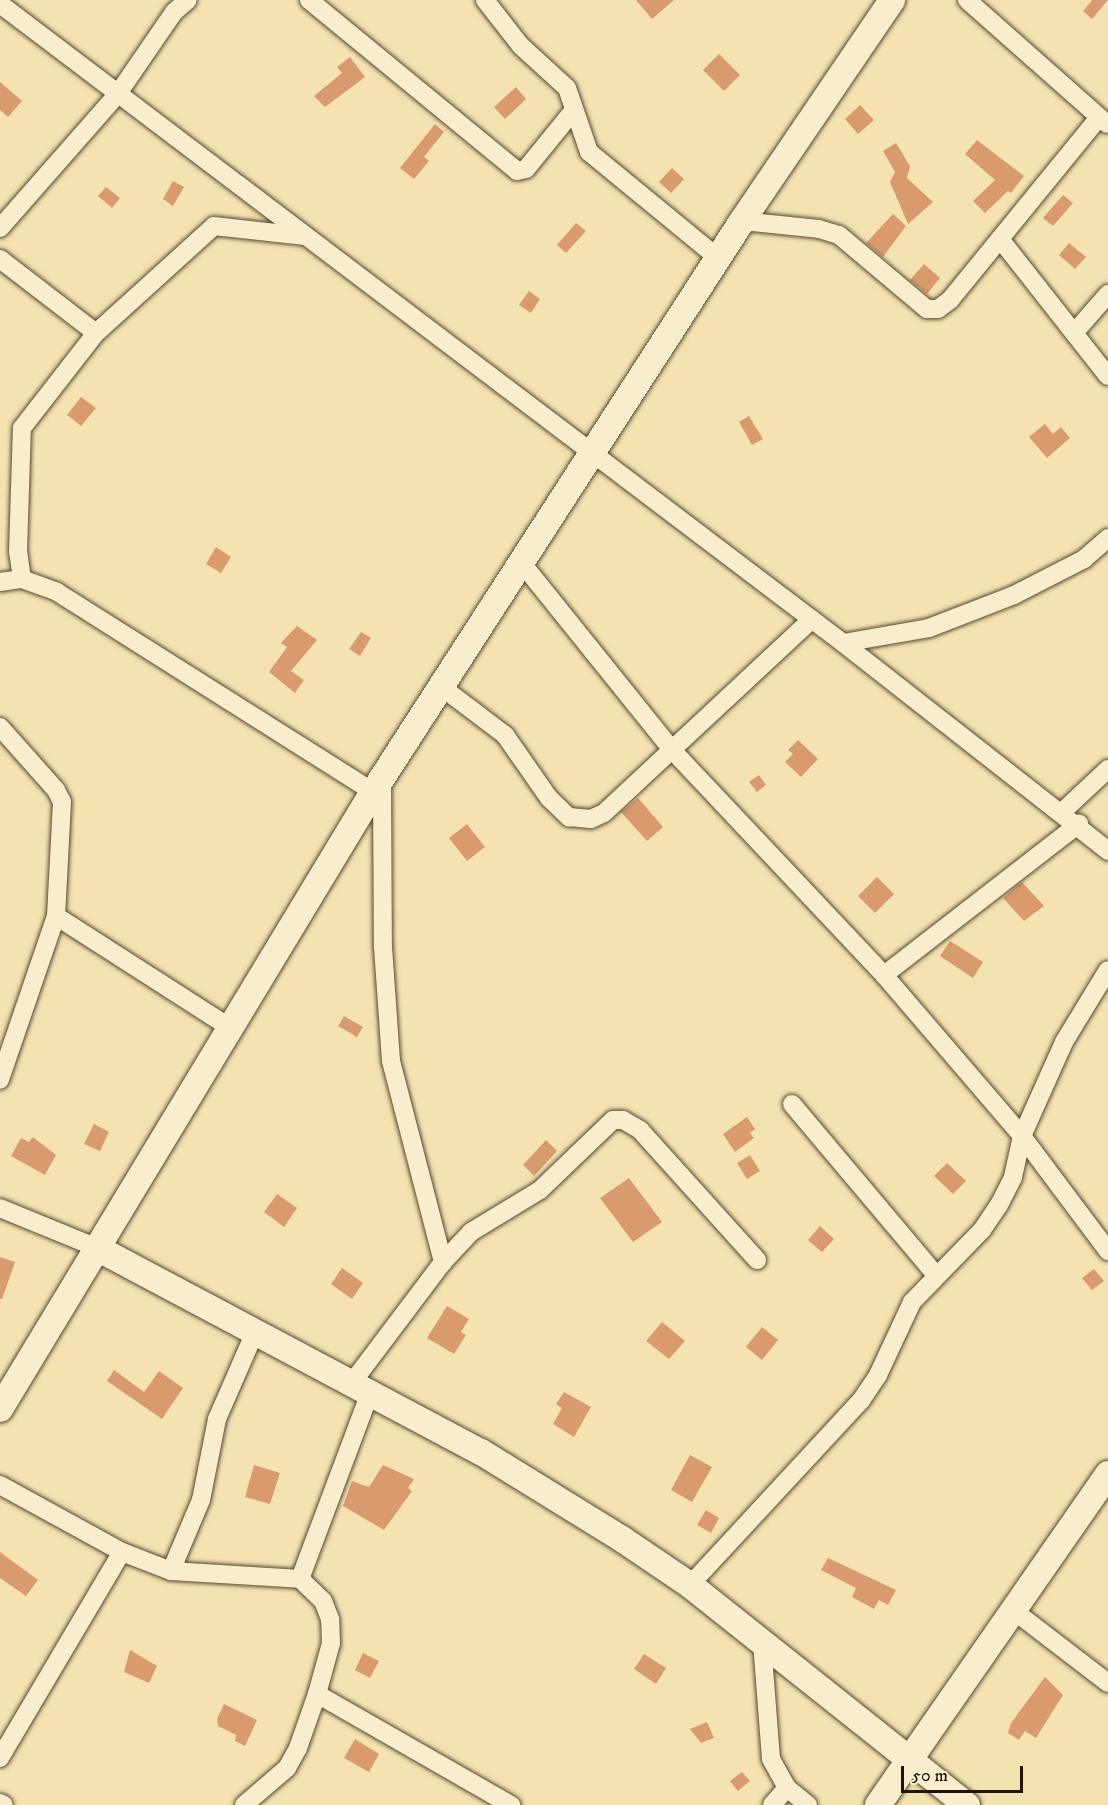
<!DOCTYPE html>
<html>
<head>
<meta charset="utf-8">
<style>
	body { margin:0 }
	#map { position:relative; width:1108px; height:1805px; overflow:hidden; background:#f4e3b0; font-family:"IM FELL DW Pica",serif }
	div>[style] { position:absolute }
	.building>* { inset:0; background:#d99b6d }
	.roads { filter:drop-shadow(0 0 2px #584634) drop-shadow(0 0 2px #584634) }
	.street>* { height:18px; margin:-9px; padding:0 9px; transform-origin:9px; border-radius:9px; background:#f8edcc }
	.secondary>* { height:26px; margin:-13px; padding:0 13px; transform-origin:13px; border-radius:13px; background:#f8edcc }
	span { translate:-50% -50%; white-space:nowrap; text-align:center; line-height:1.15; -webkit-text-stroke:4.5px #f8edcc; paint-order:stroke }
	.scale { position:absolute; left:901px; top:1766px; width:122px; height:27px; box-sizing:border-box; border:3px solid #24110a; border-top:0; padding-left:8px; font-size:18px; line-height:21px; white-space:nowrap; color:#24110a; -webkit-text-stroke:4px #f8edcc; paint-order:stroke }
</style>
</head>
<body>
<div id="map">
	<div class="building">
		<i style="clip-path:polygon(636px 0,674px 0,652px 19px)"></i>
		<i style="clip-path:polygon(1092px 0,1108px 0,1092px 19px,1083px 11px)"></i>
		<i style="clip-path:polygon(719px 54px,740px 75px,724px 91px,703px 70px)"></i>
		<i style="clip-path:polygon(350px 57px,365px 77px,325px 107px,314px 96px,342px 73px,337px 67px)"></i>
		<i style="clip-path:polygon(0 82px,22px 101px,8px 117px,0 110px)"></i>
		<i style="clip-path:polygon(516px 87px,526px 99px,505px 119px,494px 107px)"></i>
		<i style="clip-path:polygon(860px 105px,874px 120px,858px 134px,845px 119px)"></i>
		<i style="clip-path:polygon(435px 124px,444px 132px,424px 157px,429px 161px,414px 179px,400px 168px)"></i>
		<i style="clip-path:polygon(977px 140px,1024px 176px,1011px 193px,1008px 191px,985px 213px,973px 201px,995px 180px,965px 154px)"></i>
		<i style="clip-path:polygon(896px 143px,910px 166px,907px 178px,933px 202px,908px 224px,890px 182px,895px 172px,883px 151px)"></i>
		<i style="clip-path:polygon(672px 168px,684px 179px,671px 193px,659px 182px)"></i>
		<i style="clip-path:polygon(173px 181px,184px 187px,173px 206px,163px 199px)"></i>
		<i style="clip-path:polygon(106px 187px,120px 198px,112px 208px,98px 196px)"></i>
		<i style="clip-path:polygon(1063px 195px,1073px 203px,1053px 226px,1043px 218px)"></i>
		<i style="clip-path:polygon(893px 214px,906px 226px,883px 257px,866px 243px)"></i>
		<i style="clip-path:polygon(576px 223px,586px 231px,566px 253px,557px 245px)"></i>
		<i style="clip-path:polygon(1069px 243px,1086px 257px,1075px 269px,1059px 255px)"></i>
		<i style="clip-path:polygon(924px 264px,940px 278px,927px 294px,910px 280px)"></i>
		<i style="clip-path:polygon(529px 291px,540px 299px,531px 313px,519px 305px)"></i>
		<i style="clip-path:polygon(81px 397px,96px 408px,81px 426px,67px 415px)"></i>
		<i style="clip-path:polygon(749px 416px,763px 439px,752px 445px,739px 422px)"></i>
		<i style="clip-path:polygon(1045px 424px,1053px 434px,1061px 427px,1070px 438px,1047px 458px,1029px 437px)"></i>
		<i style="clip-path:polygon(216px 547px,231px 557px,221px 573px,206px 564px)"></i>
		<i style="clip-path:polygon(297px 626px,317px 640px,291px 671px,304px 680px,295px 693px,269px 672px,287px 647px,281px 643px)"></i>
		<i style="clip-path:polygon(361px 632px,371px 638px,360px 656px,349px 649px)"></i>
		<i style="clip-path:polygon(798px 740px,818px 759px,801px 777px,785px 762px,793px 754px,788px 750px)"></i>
		<i style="clip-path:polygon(759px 775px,766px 785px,757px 792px,749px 782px)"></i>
		<i style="clip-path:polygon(638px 798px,663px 827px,647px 841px,621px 812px)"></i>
		<i style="clip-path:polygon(467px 824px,485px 847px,467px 861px,449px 838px)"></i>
		<i style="clip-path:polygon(877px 877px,894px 894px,875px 913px,858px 896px)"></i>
		<i style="clip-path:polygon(1022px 882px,1044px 906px,1024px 921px,1003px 898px)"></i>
		<i style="clip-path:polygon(950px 941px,983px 962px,973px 978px,940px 956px)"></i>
		<i style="clip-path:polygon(344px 1016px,363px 1027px,357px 1037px,338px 1026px)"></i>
		<i style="clip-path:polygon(747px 1117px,755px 1129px,750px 1133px,754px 1138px,735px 1152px,723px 1134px)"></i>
		<i style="clip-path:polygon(94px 1124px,109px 1132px,100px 1151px,84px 1144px)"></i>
		<i style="clip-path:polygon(33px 1137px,56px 1155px,45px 1175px,11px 1156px,21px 1138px,29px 1142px)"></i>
		<i style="clip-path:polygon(546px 1140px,557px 1151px,534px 1176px,523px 1165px)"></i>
		<i style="clip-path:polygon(750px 1155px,760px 1171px,747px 1179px,737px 1163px)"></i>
		<i style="clip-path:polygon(947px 1163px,966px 1181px,953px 1194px,934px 1176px)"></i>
		<i style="clip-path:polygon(629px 1178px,662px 1222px,633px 1242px,600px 1198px)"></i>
		<i style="clip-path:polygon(277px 1194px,297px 1208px,284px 1227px,264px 1212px)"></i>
		<i style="clip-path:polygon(820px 1226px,834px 1239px,822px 1252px,808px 1240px)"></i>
		<i style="clip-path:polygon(0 1257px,15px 1262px,2px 1299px,0 1299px)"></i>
		<i style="clip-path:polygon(342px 1268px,363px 1283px,352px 1299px,331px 1284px)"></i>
		<i style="clip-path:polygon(1094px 1269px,1104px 1281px,1092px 1290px,1082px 1278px)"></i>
		<i style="clip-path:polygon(447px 1306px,469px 1319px,461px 1332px,466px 1335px,454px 1354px,427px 1338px)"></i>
		<i style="clip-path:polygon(662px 1322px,685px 1341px,669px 1359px,646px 1341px)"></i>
		<i style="clip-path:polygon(762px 1327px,778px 1340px,762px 1360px,746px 1347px)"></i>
		<i style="clip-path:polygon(114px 1370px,144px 1392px,159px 1371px,183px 1388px,162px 1419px,107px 1381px)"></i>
		<i style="clip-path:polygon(564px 1392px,591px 1407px,574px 1437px,553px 1424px,562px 1408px,556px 1404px)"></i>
		<i style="clip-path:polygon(690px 1455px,712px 1467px,692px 1502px,671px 1490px)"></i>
		<i style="clip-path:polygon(254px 1465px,280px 1473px,270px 1504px,245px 1497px)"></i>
		<i style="clip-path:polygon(383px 1465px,414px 1479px,408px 1488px,412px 1491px,384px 1530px,343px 1506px,352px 1481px,369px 1487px)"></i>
		<i style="clip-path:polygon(706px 1510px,719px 1518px,711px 1533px,697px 1525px)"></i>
		<i style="clip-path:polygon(0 1552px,38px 1580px,26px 1596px,0 1578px)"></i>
		<i style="clip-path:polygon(828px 1558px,896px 1590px,888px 1605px,879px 1600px,874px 1609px,852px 1597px,856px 1588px,821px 1570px)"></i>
		<i style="clip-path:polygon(130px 1650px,157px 1666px,149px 1683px,124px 1672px)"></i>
		<i style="clip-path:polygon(363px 1653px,379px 1661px,370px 1678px,355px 1670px)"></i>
		<i style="clip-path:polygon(644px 1654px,666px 1668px,656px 1684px,634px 1669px)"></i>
		<i style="clip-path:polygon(1045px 1677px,1063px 1695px,1036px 1738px,1025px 1731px,1019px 1740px,1008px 1733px,1011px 1723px)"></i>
		<i style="clip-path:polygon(224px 1704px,257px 1720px,245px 1746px,235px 1741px,236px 1735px,218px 1726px,217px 1719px)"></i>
		<i style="clip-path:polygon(707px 1722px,714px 1738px,701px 1743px,690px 1729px)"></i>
		<i style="clip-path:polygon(355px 1739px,379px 1754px,369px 1772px,344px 1758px)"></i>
		<i style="clip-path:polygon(742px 1772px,750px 1781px,738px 1791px,730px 1781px)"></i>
	</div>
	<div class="roads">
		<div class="street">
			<i style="left:309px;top:0;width:269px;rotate:39.4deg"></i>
			<i style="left:517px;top:171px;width:9px;rotate:-13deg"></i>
			<i style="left:526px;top:169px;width:76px;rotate:-50.9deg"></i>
			<i style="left:485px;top:0;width:58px;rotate:52deg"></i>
			<i style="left:521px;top:46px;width:62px;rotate:42.4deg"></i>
			<i style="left:567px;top:88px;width:68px;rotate:71deg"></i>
			<i style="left:589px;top:152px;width:167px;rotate:39.4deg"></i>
			<i style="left:967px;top:0;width:187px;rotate:41.5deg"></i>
			<i style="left:0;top:4px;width:1058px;rotate:37.16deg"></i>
			<i style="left:843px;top:643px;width:337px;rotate:38.1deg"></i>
			<i style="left:742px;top:221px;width:77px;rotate:5.9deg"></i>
			<i style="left:819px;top:229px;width:21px;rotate:17deg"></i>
			<i style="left:839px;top:235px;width:115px;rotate:40.1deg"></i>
			<i style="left:927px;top:309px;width:11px"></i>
			<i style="left:938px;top:309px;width:15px;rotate:-37deg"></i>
			<i style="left:950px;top:300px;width:236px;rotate:-50.8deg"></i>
			<i style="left:0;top:228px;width:177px;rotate:-48.7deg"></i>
			<i style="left:117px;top:95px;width:101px;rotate:-55.5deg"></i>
			<i style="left:174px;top:12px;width:18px;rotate:-41deg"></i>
			<i style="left:1000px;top:239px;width:174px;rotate:51.8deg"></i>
			<i style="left:0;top:259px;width:121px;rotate:37.6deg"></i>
			<i style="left:1074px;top:333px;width:52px;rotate:-48.9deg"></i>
			<i style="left:521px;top:562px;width:241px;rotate:51.2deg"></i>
			<i style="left:672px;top:750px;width:309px;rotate:46.7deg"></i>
			<i style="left:884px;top:975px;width:212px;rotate:49.4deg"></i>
			<i style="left:1022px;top:1136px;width:144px;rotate:53.2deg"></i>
			<i style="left:22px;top:579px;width:27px;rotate:-98deg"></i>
			<i style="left:18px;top:552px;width:124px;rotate:-88.2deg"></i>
			<i style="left:22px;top:428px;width:120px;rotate:-52.1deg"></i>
			<i style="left:96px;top:333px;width:159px;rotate:-42.2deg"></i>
			<i style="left:214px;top:226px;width:92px;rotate:6.3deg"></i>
			<i style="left:0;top:582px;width:22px;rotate:-8deg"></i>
			<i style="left:22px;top:579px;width:37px;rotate:20deg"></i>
			<i style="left:57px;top:592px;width:374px;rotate:32.3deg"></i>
			<i style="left:843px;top:643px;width:87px;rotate:-9.9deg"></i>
			<i style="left:929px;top:628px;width:91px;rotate:-21.2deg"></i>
			<i style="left:1014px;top:595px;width:79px;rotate:-27.2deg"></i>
			<i style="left:1084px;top:559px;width:32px;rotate:-41deg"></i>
			<i style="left:443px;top:688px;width:78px;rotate:37.2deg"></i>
			<i style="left:505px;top:735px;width:77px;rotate:55.1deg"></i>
			<i style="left:549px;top:798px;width:28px;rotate:44deg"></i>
			<i style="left:569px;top:817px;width:22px;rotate:5deg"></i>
			<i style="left:591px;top:819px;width:14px;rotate:-25deg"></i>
			<i style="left:604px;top:813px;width:284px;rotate:-43deg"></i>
			<i style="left:0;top:727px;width:84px;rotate:48.4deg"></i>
			<i style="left:56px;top:790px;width:13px;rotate:63deg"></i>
			<i style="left:62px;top:802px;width:114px;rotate:93deg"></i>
			<i style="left:56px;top:916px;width:173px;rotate:108.9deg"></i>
			<i style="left:382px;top:779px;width:168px;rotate:89.7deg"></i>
			<i style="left:383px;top:947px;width:114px;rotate:86deg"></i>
			<i style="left:391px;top:1061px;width:208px;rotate:75.5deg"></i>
			<i style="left:1062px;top:812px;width:63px;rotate:-43.1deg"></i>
			<i style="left:56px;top:916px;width:206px;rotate:32.7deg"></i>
			<i style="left:884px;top:975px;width:247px;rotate:-37.8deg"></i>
			<i style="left:792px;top:1104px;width:222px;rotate:49.9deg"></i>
			<i style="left:0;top:1208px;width:103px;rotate:22.3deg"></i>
			<i style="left:351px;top:1384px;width:153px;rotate:-53deg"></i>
			<i style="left:443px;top:1262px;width:41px;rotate:-47deg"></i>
			<i style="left:471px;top:1232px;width:81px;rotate:-31.3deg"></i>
			<i style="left:540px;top:1190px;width:101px;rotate:-43.8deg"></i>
			<i style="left:613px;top:1120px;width:10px"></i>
			<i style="left:623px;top:1120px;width:20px;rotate:30deg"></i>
			<i style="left:640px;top:1130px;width:175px;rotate:48deg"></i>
			<i style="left:0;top:1485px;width:139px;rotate:28.8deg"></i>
			<i style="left:122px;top:1552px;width:53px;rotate:21.2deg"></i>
			<i style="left:171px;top:1571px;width:77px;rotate:-67.1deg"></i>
			<i style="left:201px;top:1500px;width:83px;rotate:-78.8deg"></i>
			<i style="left:217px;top:1419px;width:95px;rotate:-66.4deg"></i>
			<i style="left:171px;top:1571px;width:129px;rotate:3.5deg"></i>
			<i style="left:690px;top:1585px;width:253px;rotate:-47.2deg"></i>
			<i style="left:862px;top:1399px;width:29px;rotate:-56deg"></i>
			<i style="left:878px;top:1375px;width:81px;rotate:-65deg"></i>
			<i style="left:912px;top:1302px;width:100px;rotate:-45.8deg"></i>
			<i style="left:982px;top:1230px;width:30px;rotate:-56deg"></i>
			<i style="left:999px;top:1205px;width:31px;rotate:-63deg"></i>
			<i style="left:1013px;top:1177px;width:42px;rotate:-77.6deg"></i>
			<i style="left:1022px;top:1136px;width:103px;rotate:-65.9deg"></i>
			<i style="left:1064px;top:1042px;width:84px;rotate:-58.6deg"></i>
			<i style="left:1013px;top:1610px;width:120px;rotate:37.5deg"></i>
			<i style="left:762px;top:1642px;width:117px;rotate:85.6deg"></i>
			<i style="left:771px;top:1759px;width:33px;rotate:61deg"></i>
			<i style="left:787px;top:1788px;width:27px;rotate:39deg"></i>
			<i style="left:317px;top:1694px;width:224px;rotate:29.8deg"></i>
			<i style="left:0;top:1758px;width:239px;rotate:-59.4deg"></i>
			<i style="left:0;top:1803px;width:4px;rotate:27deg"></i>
			<i style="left:244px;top:1805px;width:57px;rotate:-40.7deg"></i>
			<i style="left:287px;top:1768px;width:23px;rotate:-61deg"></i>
			<i style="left:298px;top:1748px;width:57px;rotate:-70.6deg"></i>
			<i style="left:317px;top:1694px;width:53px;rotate:-74.6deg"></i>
			<i style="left:331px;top:1643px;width:24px;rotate:-92deg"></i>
			<i style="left:330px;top:1619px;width:19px;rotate:-111deg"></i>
			<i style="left:323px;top:1601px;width:32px;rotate:-136deg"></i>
			<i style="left:300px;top:1579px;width:199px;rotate:-69.4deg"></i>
			<i style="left:772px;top:1805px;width:23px;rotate:-49deg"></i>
		</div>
		<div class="secondary">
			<i style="left:95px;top:1247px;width:437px;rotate:28deg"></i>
			<i style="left:481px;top:1452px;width:166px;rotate:31.7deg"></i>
			<i style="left:622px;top:1539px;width:82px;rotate:34.1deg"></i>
			<i style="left:690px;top:1585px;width:354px;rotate:38.5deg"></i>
			<i style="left:0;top:1409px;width:721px;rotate:-58.85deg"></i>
			<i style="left:373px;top:792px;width:680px;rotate:-57.13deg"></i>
			<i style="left:742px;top:221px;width:267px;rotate:-55.8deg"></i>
			<i style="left:878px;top:1805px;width:403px;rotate:-55.2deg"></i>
		</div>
	</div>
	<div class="scale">50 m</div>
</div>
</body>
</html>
